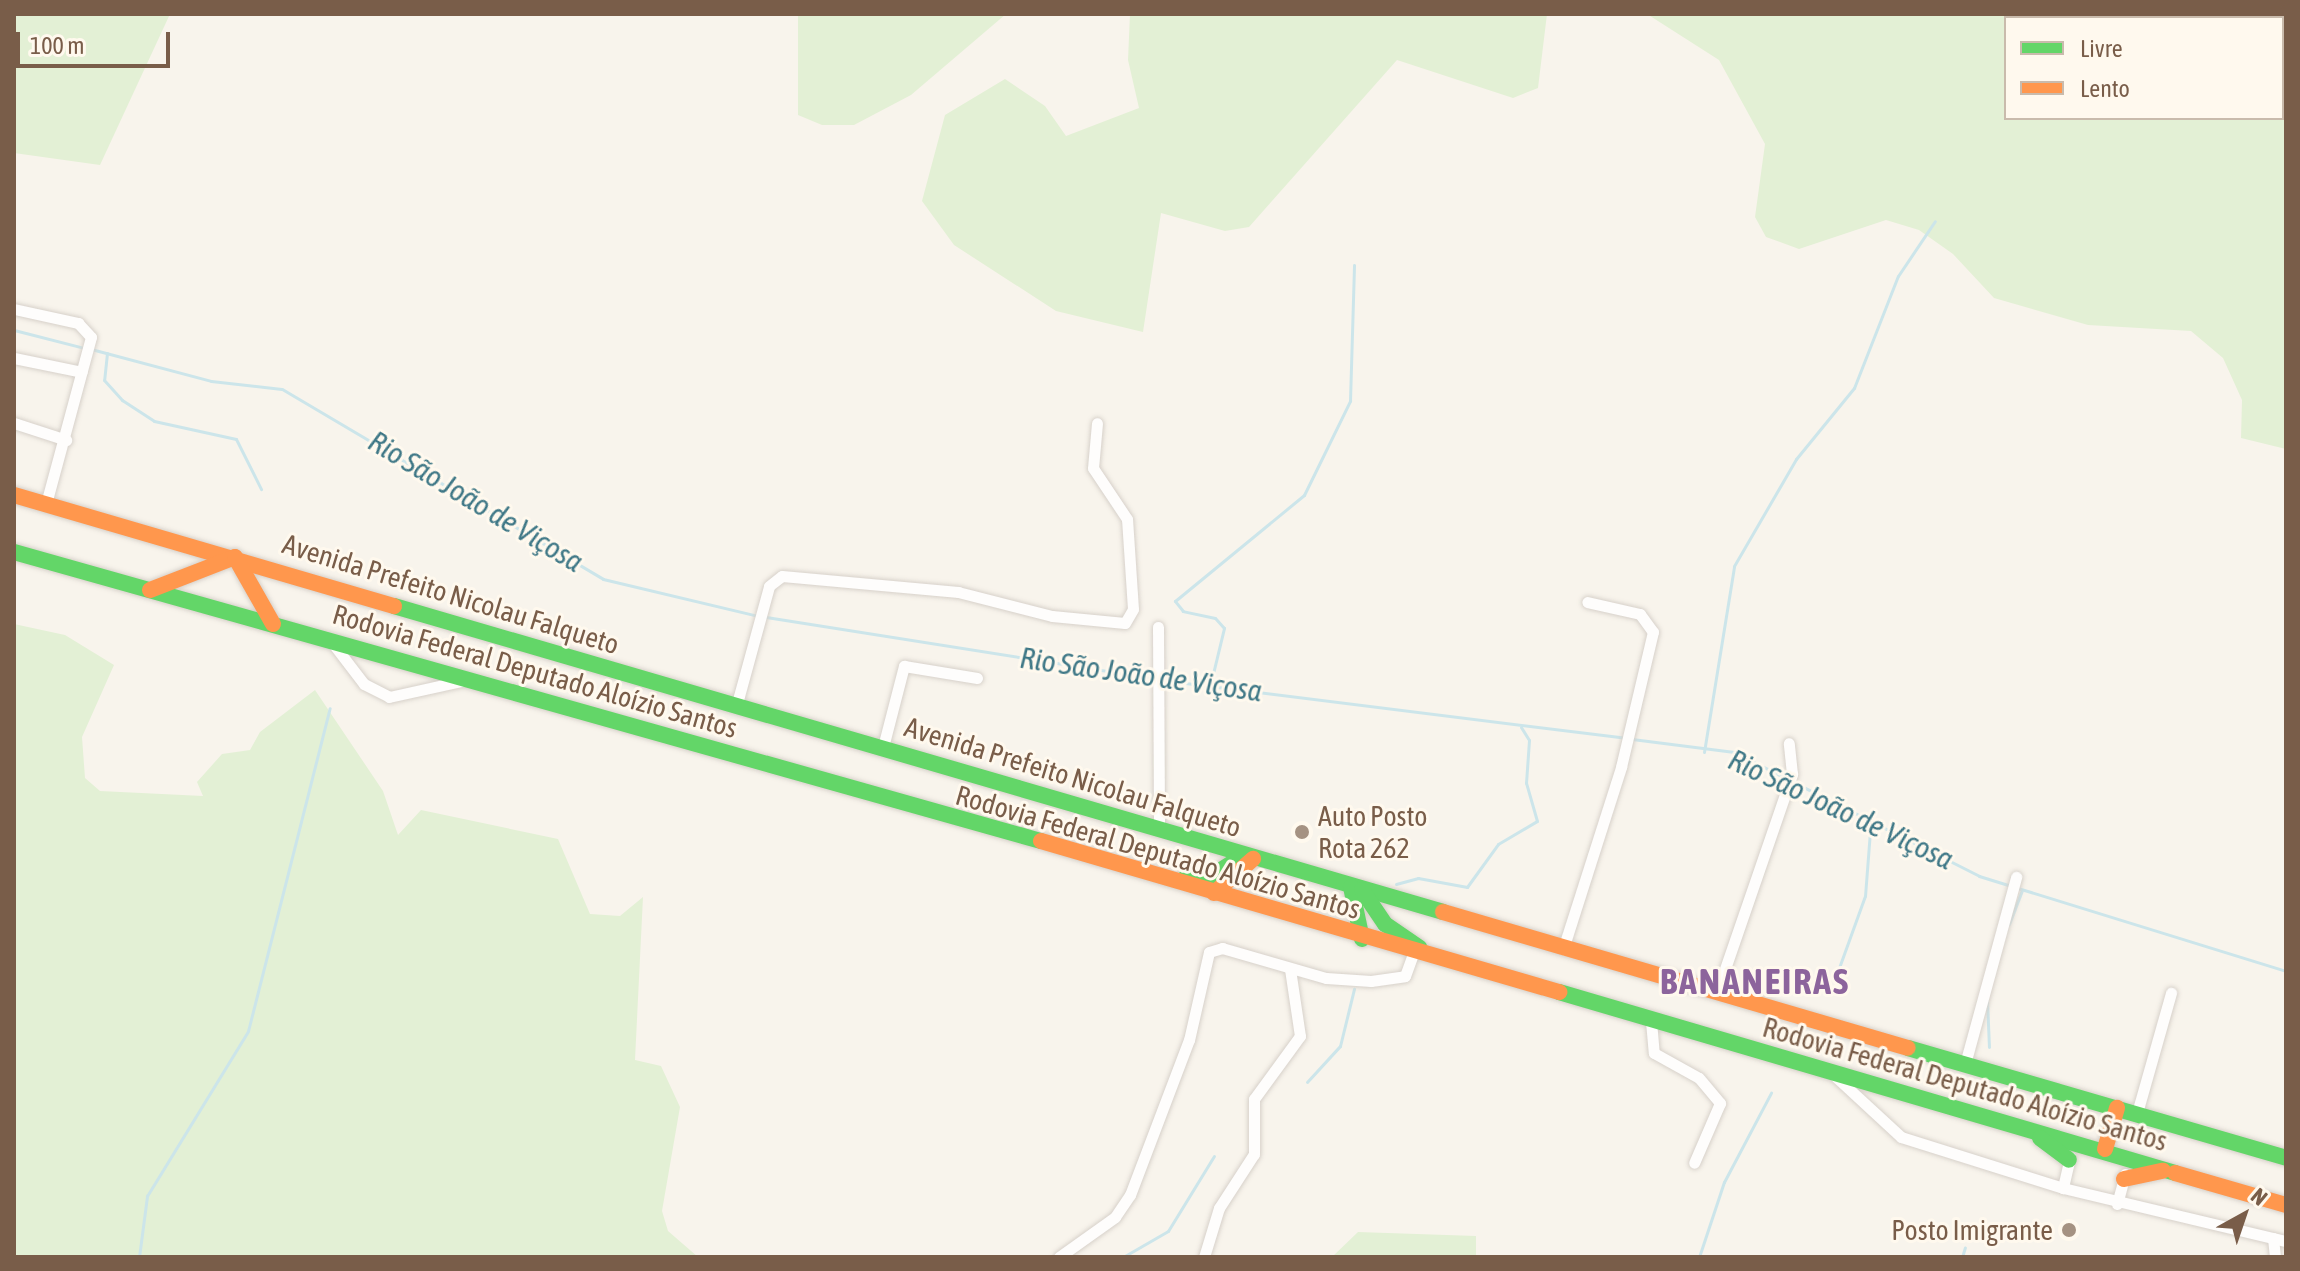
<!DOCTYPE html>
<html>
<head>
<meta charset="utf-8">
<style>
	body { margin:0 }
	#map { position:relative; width:2300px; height:1271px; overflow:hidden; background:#f8f4ec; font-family:"Asap Condensed",sans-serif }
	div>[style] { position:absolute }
	.green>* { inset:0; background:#e3f0d5 }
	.stream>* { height:3px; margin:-1.5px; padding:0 1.5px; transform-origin:1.5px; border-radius:1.5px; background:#cce5ea }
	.roads { filter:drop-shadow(0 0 2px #d7d1ca) drop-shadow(0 0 2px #d7d1ca) }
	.street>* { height:11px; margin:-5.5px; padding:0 5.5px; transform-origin:5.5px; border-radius:5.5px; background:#fefdfc }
	.fast>* { height:16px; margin:-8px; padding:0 8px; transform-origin:8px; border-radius:8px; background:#63d668 }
	.slow>* { height:16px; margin:-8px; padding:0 8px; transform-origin:8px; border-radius:8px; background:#ff974d }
	.dots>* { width:22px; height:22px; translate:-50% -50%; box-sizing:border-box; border:4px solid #fff9ee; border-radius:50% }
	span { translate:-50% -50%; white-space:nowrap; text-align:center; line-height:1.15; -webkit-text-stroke:6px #fff9ee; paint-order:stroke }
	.street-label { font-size:28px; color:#795d49 }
	.poi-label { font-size:28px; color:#795d49 }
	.left { translate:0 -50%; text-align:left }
	.right { translate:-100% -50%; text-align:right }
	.water-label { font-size:30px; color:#3e7786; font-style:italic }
	.district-label { font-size:36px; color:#8c649c; font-weight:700; letter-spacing:2px }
	.frame { position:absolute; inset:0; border:16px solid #795d49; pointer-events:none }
	.legend { position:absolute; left:2004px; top:16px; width:280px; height:104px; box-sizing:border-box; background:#fff9ee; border:2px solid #c9bbac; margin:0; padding:10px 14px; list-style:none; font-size:24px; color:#795d49 }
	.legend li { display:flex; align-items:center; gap:16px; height:40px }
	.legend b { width:40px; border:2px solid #c9bbac }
	.north { position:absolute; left:2204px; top:1175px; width:80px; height:80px; -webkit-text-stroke:6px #fff9ee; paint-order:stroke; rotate:40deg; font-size:22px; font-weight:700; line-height:32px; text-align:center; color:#795d49 }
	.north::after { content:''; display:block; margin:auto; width:28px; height:36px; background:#795d49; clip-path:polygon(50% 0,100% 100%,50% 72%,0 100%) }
	.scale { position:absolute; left:16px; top:32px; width:154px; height:36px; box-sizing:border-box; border:4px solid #795d49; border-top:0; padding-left:10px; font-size:24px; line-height:28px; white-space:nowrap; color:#795d49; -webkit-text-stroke:6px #fff9ee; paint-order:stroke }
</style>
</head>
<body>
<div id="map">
	<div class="green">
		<i style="clip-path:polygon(14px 14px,170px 14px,100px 165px,14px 153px)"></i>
		<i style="clip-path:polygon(798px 14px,1006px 14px,911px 95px,854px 125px,822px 125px,798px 115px)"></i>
		<i style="clip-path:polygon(1130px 14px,1547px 14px,1538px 88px,1513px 98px,1397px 60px,1249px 227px,1225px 231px,1161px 213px,1143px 332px,1056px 311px,954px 245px,922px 201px,945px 115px,1005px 79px,1045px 106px,1066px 136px,1139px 108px,1128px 60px)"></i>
		<i style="clip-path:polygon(evenodd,1647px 14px,2286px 14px,2286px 449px,2241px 438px,2242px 400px,2223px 358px,2191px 331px,2088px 325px,1994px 298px,1953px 254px,1919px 230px,1886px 220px,1799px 249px,1766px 237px,1755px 217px,1765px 144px,1719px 60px,1647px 14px,2006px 18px,2282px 18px,2282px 118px,2006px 118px,2006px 18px)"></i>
		<i style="clip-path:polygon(14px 624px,65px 635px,114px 665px,82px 737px,85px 778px,100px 791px,203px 796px,197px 782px,222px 754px,250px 750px,260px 732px,315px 690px,383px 791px,398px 835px,421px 810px,558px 839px,590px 914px,620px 916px,643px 897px,635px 1060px,661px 1066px,680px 1107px,662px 1211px,668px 1231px,698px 1257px,14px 1257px)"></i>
		<i style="clip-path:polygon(1358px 1232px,1476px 1236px,1476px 1257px,1332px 1257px)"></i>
	</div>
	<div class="stream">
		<i style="left:14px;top:330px;width:72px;rotate:14.4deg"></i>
		<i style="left:91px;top:349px;width:124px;rotate:14.9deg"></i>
		<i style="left:211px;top:381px;width:71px;rotate:6.4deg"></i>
		<i style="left:282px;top:389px;width:373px;rotate:30.6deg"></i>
		<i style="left:603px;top:579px;width:159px;rotate:13.4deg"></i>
		<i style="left:107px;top:353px;width:27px;rotate:96deg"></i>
		<i style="left:104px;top:380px;width:27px;rotate:48deg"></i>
		<i style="left:122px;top:400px;width:38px;rotate:33deg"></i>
		<i style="left:154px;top:421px;width:84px;rotate:12.4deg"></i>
		<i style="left:236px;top:439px;width:56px;rotate:63.4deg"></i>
		<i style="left:766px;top:617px;width:392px;rotate:9deg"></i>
		<i style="left:1161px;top:680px;width:468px;rotate:7.1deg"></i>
		<i style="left:1210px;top:686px;width:60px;rotate:-76.4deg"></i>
		<i style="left:1224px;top:628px;width:13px;rotate:-132deg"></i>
		<i style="left:1215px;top:618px;width:33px;rotate:-168deg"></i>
		<i style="left:1183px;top:611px;width:13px;rotate:-129deg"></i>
		<i style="left:1175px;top:601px;width:167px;rotate:-39.4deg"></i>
		<i style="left:1304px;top:495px;width:105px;rotate:-63.9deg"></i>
		<i style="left:1350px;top:401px;width:136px;rotate:-88.3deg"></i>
		<i style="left:1632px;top:739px;width:103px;rotate:7.3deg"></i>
		<i style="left:1734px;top:752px;width:275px;rotate:26.8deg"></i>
		<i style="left:1979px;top:876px;width:321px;rotate:17.2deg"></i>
		<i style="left:1704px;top:752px;width:188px;rotate:-80.8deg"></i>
		<i style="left:1734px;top:566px;width:124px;rotate:-59.9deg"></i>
		<i style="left:1796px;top:459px;width:92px;rotate:-50.8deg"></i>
		<i style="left:1854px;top:388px;width:120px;rotate:-68.6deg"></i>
		<i style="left:1898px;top:276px;width:66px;rotate:-56.1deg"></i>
		<i style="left:1396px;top:884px;width:23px;rotate:-15deg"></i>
		<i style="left:1418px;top:878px;width:50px;rotate:10.4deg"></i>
		<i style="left:1467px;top:887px;width:53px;rotate:-54.2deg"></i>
		<i style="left:1498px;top:844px;width:45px;rotate:-30.5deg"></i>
		<i style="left:1537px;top:821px;width:40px;rotate:-106deg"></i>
		<i style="left:1526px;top:783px;width:43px;rotate:-86deg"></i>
		<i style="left:1529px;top:740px;width:15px;rotate:-122deg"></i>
		<i style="left:2009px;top:924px;width:36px;rotate:-69deg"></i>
		<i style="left:1836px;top:976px;width:85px;rotate:-70.1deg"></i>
		<i style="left:1865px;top:896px;width:78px;rotate:-85.6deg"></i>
		<i style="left:1987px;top:1000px;width:47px;rotate:87.6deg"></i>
		<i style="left:1307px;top:1082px;width:49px;rotate:-47.5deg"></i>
		<i style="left:1340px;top:1046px;width:59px;rotate:-76.2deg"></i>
		<i style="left:139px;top:1257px;width:62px;rotate:-82.5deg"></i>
		<i style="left:147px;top:1196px;width:193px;rotate:-58.5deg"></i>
		<i style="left:248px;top:1031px;width:333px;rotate:-75.8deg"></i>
		<i style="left:1123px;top:1257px;width:52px;rotate:-30deg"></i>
		<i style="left:1168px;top:1231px;width:88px;rotate:-58.5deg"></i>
		<i style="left:1699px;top:1257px;width:79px;rotate:-71.6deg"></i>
		<i style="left:1724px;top:1182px;width:101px;rotate:-62.2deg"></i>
		<i style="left:1962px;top:1257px;width:10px;rotate:-73deg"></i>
	</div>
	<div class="roads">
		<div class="street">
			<i style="left:14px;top:309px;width:66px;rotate:12.3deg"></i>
			<i style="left:78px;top:323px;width:19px;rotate:47deg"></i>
			<i style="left:91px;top:337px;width:173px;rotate:105.1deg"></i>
			<i style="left:14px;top:358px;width:69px;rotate:11.6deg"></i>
			<i style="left:14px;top:423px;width:55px;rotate:18.1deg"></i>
			<i style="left:1158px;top:627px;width:202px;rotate:89.7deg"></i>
			<i style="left:331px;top:641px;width:54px;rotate:52.5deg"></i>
			<i style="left:364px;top:684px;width:28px;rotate:27deg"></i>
			<i style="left:389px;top:697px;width:84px;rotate:-12.4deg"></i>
			<i style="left:736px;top:707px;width:125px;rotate:-74.7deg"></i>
			<i style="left:769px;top:586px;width:16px;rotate:-38deg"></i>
			<i style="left:782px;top:576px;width:177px;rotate:5.2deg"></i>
			<i style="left:958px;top:592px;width:97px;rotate:14.3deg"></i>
			<i style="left:1052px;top:616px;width:73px;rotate:5.5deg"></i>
			<i style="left:1125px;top:623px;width:16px;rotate:-60deg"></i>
			<i style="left:1133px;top:609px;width:90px;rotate:-93.8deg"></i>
			<i style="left:1127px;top:519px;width:61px;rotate:-123.7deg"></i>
			<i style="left:1093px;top:468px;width:45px;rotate:-84.9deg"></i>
			<i style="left:883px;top:747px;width:84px;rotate:-75.5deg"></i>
			<i style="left:904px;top:666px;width:74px;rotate:9.3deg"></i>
			<i style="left:1563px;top:949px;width:191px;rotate:-72.3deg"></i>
			<i style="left:1621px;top:767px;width:139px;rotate:-76.7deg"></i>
			<i style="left:1653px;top:632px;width:22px;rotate:-126deg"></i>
			<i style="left:1640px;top:614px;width:54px;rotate:-167.2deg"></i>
			<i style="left:1717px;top:992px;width:231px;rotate:-71deg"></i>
			<i style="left:1792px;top:774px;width:31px;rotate:-96deg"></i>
			<i style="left:1651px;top:1021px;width:32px;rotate:85deg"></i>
			<i style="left:1654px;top:1053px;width:51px;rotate:29.1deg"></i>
			<i style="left:1699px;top:1078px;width:33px;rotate:50deg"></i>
			<i style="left:1720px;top:1103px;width:65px;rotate:113.4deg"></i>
			<i style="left:1965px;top:1064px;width:194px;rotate:-74.7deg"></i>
			<i style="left:1836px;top:1077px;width:88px;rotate:42.7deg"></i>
			<i style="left:1901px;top:1137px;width:170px;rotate:17.5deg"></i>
			<i style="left:2137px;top:1113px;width:125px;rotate:-74.2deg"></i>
			<i style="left:2070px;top:1157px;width:32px;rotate:103deg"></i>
			<i style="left:2063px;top:1188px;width:229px;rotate:13.4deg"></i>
			<i style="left:2117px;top:1204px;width:31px;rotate:-75deg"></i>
			<i style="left:2273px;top:1238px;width:19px;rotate:84deg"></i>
			<i style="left:1059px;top:1257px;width:69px;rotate:-35.5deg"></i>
			<i style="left:1115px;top:1217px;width:27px;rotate:-56deg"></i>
			<i style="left:1130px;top:1195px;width:166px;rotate:-69.2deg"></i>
			<i style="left:1189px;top:1040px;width:90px;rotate:-77.2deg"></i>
			<i style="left:1209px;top:952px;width:14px;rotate:-17deg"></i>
			<i style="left:1222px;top:948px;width:108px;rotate:16.1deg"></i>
			<i style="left:1326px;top:978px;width:45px;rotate:3.8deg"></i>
			<i style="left:1371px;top:981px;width:34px;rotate:-8deg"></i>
			<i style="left:1405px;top:976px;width:23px;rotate:-70deg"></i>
			<i style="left:1204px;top:1257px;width:51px;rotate:-73deg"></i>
			<i style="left:1219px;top:1208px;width:64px;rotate:-57.1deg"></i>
			<i style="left:1254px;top:1154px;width:55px;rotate:-90deg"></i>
			<i style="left:1254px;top:1099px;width:78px;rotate:-53.9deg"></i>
			<i style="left:1300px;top:1036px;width:68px;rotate:-98.5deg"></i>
		</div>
		<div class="fast">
			<i style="left:14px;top:552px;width:1067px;rotate:15.72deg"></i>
			<i style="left:394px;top:606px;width:1093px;rotate:16.26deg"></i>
			<i style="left:1186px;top:877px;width:21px;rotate:5deg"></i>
			<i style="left:1207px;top:879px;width:43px;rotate:-32.6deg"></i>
			<i style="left:1351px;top:887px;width:53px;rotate:78.1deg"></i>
			<i style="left:1362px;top:890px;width:41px;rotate:55.9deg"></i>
			<i style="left:1385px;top:924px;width:42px;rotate:34.4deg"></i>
			<i style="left:1559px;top:992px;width:642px;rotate:16.37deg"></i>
			<i style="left:1908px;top:1048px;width:394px;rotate:16.2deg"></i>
			<i style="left:2040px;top:1138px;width:36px;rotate:37deg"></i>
		</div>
		<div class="slow">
			<i style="left:14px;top:495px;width:396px;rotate:16.3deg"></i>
			<i style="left:150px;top:590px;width:91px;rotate:-21.2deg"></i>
			<i style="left:235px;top:557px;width:77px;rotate:60.4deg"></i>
			<i style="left:1041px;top:841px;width:540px;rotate:16.25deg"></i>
			<i style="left:1214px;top:893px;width:52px;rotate:-41.1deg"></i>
			<i style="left:1443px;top:912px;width:484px;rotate:16.3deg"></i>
			<i style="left:2105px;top:1149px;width:43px;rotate:-73.7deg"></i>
			<i style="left:2175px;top:1173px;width:116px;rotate:16.1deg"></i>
			<i style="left:2124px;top:1179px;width:40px;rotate:-12deg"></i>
		</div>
	</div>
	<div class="dots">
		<i style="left:1302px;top:832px;background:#a59282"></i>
		<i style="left:2069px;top:1230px;background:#a59282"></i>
	</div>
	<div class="street-label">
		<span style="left:451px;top:594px;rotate:17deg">Avenida Prefeito Nicolau Falqueto</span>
		<span style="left:535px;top:671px;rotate:16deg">Rodovia Federal Deputado Aloízio Santos</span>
		<span style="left:1073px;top:777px;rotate:17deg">Avenida Prefeito Nicolau Falqueto</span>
		<span style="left:1158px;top:852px;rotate:16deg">Rodovia Federal Deputado Aloízio Santos</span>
		<span style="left:1965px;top:1084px;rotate:16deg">Rodovia Federal Deputado Aloízio Santos</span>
	</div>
	<div class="poi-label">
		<span class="left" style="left:1318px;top:832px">Auto Posto<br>Rota 262</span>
		<span class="right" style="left:2053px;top:1230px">Posto Imigrante</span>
	</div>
	<div class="water-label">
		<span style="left:476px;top:501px;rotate:31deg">Rio São João de Viçosa</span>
		<span style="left:1141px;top:674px;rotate:8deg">Rio São João de Viçosa</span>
		<span style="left:1841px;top:809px;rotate:25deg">Rio São João de Viçosa</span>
	</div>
	<div class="district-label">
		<span style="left:1755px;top:982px">BANANEIRAS</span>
	</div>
	<div class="frame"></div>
	<ul class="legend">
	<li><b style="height:10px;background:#63d668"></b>Livre</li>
	<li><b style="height:10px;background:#ff974d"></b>Lento</li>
	</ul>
	<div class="north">N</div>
	<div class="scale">100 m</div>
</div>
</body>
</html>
